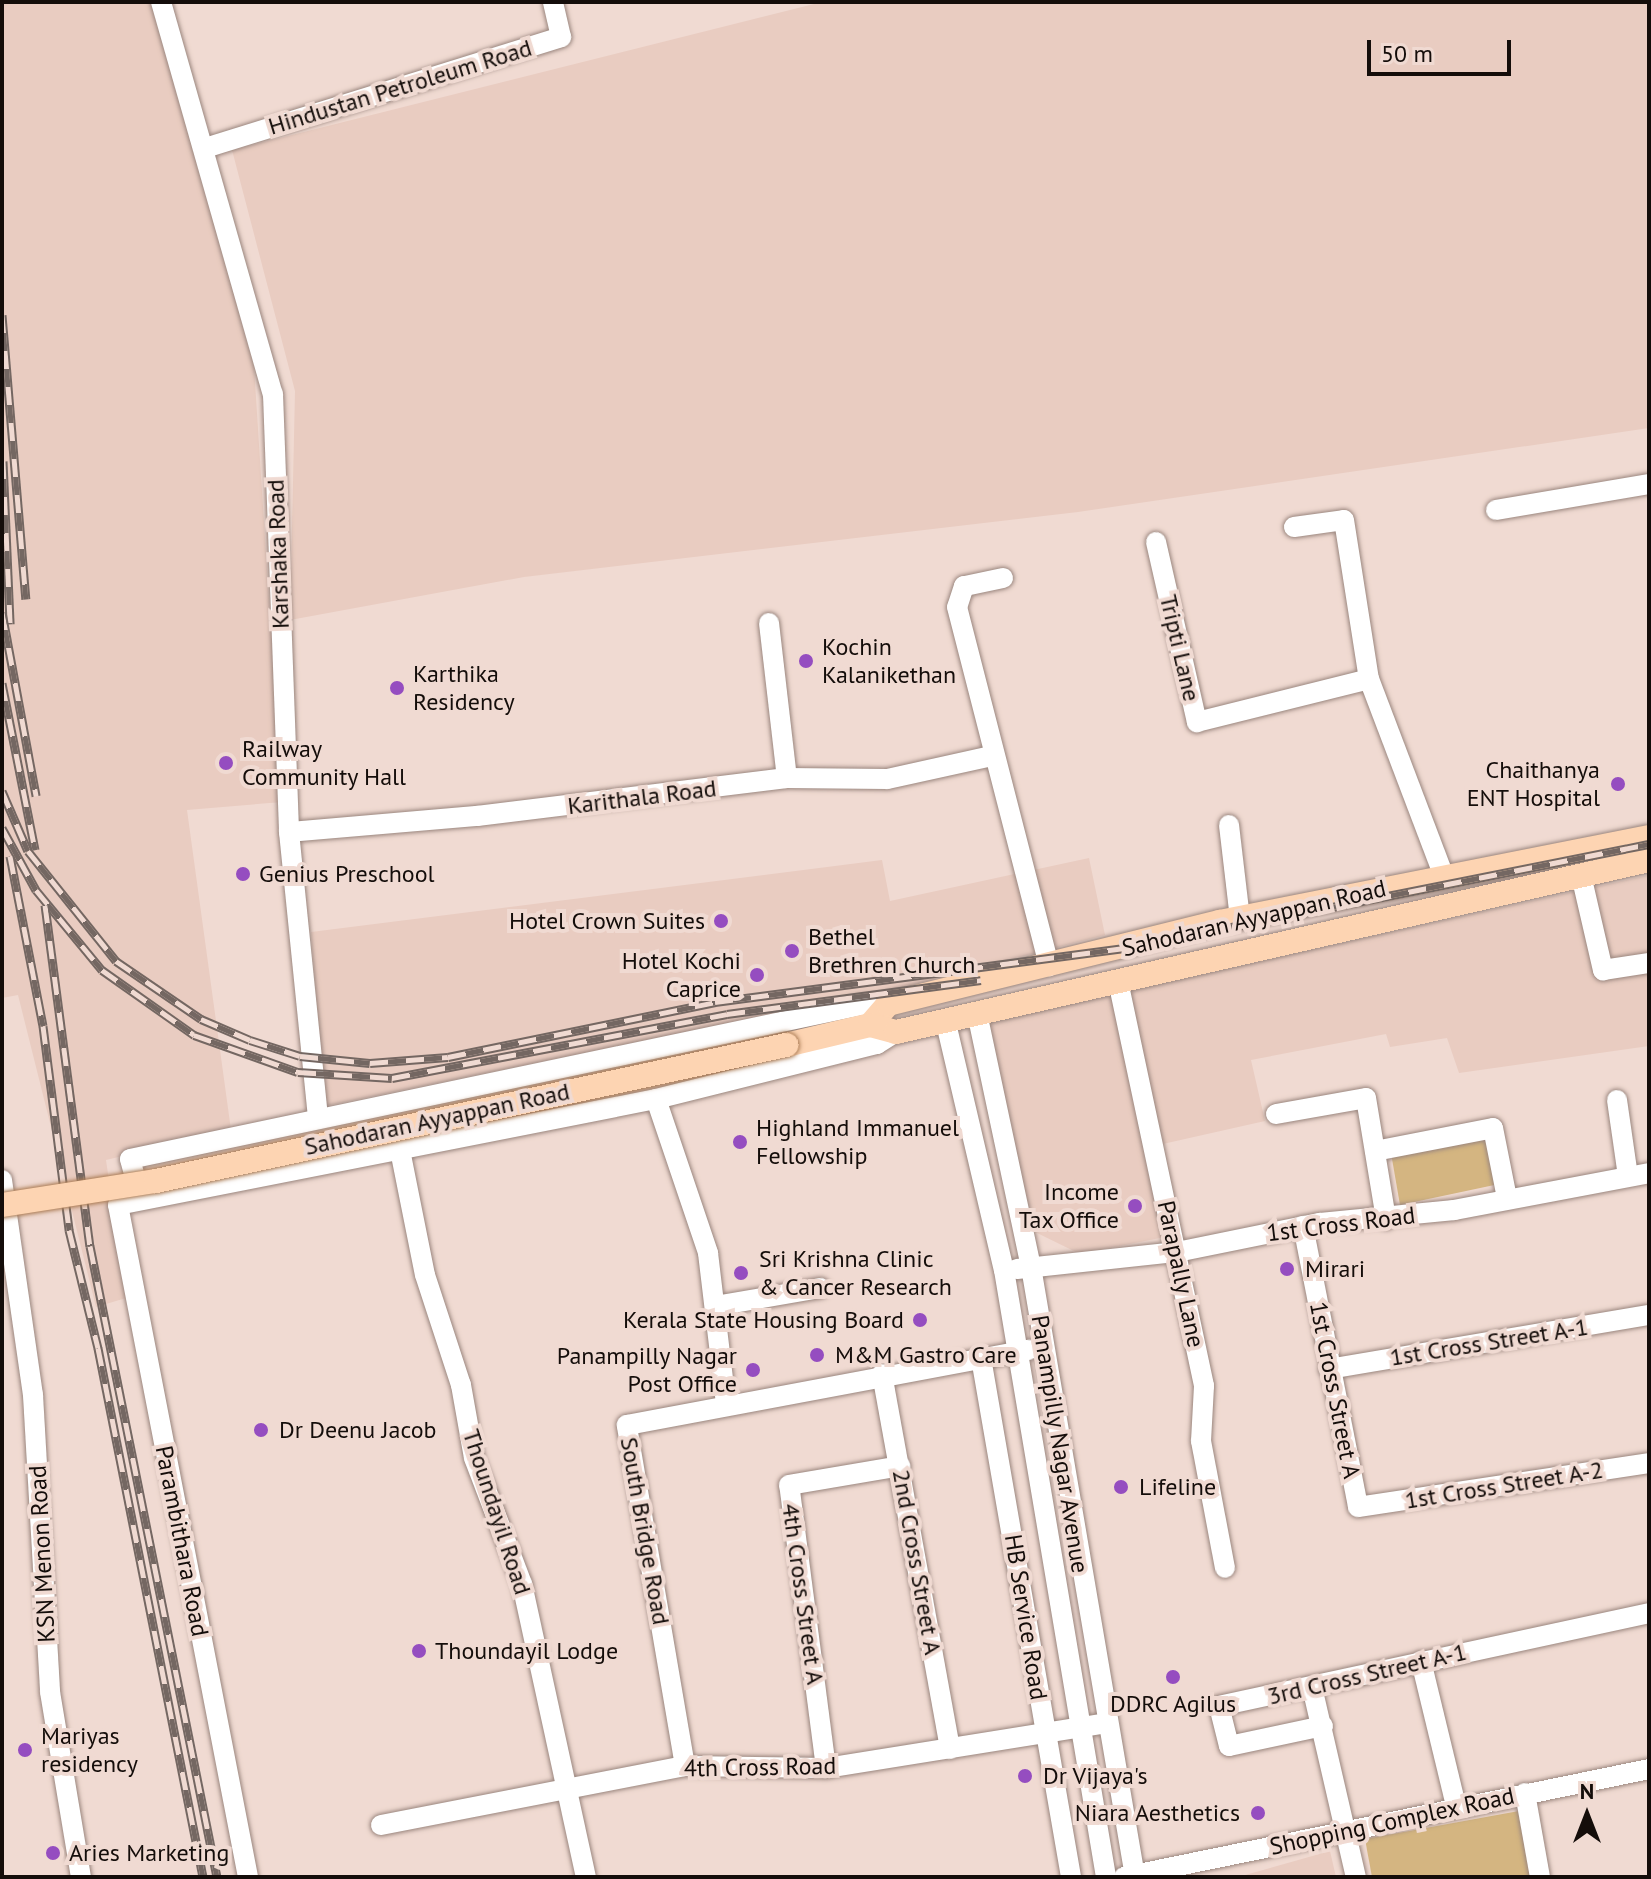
<!DOCTYPE html>
<html>
<head>
<meta charset="utf-8">
<style>
	body { margin:0 }
	#map { position:relative; width:1651px; height:1879px; overflow:hidden; background:#f0dad2; font-family:"PT Sans",sans-serif }
	div>[style] { position:absolute }
	.built>* { inset:0; background:#e9ccc1 }
	.green>* { inset:0; background:#d4b581 }
	.roads { filter:drop-shadow(0 0 2px #9a867e) drop-shadow(0 0 2px #9a867e) }
	.minor>* { height:20px; margin:-10px; padding:0 10px; transform-origin:10px; border-radius:10px; background:#fff }
	.major>* { height:24px; margin:-12px; padding:0 12px; transform-origin:12px; border-radius:12px; background:#fdd4b2 }
	.rail>* { height:9px; margin-top:-4.5px; transform-origin:0; background:repeating-linear-gradient(90deg,#f0dad2 0 18px,#746762 0 36px); box-sizing:border-box; border-block:2px solid #746762 }
	.bridges { filter:drop-shadow(0 0 2px #ab7c55) drop-shadow(0 0 2px #ab7c55) }
	.major-bridge>* { height:24px; margin:-12px; padding:0 12px; transform-origin:12px; border-radius:12px; background:#fdd4b2 }
	.dots>* { width:22px; height:22px; translate:-50% -50%; box-sizing:border-box; border:4px solid #f0dad2; border-radius:50% }
	span { translate:-50% -50%; white-space:nowrap; text-align:center; line-height:1.15; -webkit-text-stroke:8px #f0dad2; paint-order:stroke }
	.street-label { font-size:24px; color:#140d0a }
	.poi-label { font-size:24px; color:#140d0a }
	.left { translate:0 -50%; text-align:left }
	.right { translate:-100% -50%; text-align:right }
	.frame { position:absolute; inset:0; border:4px solid #140d0a; pointer-events:none }
	.north { position:absolute; left:1547px; top:1775px; width:80px; height:80px; -webkit-text-stroke:6px #f0dad2; paint-order:stroke; rotate:0deg; font-size:22px; font-weight:700; line-height:32px; text-align:center; color:#140d0a }
	.north::after { content:''; display:block; margin:auto; width:28px; height:36px; background:#140d0a; clip-path:polygon(50% 0,100% 100%,50% 72%,0 100%) }
	.scale { position:absolute; left:1367px; top:40px; width:144px; height:36px; box-sizing:border-box; border:4px solid #140d0a; border-top:0; padding-left:10px; font-size:24px; line-height:28px; white-space:nowrap; color:#140d0a; -webkit-text-stroke:6px #f0dad2; paint-order:stroke }
</style>
</head>
<body>
<div id="map">
	<div class="built">
		<i style="clip-path:polygon(2px 2px,153px 2px,254px 367px,282px 802px,187px 810px,231px 1130px,106px 1160px,126px 1298px,96px 1307px,18px 995px,2px 998px)"></i>
		<i style="clip-path:polygon(822px 2px,1649px 2px,1649px 428px,1078px 512px,524px 577px,290px 620px,295px 391px,232px 150px)"></i>
		<i style="clip-path:polygon(1089px 858px,1105px 935px,904px 987px,325px 1106px,311px 932px,882px 860px,890px 901px)"></i>
		<i style="clip-path:polygon(1649px 875px,1649px 1046px,1459px 1073px,1447px 1038px,1390px 1047px,1386px 1034px,1251px 1060px,1265px 1121px,1145px 1148px,1165px 1237px,1080px 1254px,1035px 1232px,984px 1023px)"></i>
		<i style="clip-path:polygon(1330px 1851px,1336px 1877px,1238px 1877px)"></i>
	</div>
	<div class="green">
		<i style="clip-path:polygon(1489px 1134px,1499px 1184px,1400px 1205px,1391px 1153px)"></i>
		<i style="clip-path:polygon(1519px 1811px,1531px 1877px,1372px 1877px,1365px 1839px)"></i>
	</div>
	<div class="roads">
		<div class="minor">
			<i style="left:161px;top:2px;width:408px;rotate:74.1deg"></i>
			<i style="left:273px;top:394px;width:438px;rotate:87.9deg"></i>
			<i style="left:289px;top:832px;width:288px;rotate:84.2deg"></i>
			<i style="left:205px;top:148px;width:373px;rotate:-17.3deg"></i>
			<i style="left:561px;top:37px;width:36px;rotate:-103deg"></i>
			<i style="left:1496px;top:510px;width:155px;rotate:-9.6deg"></i>
			<i style="left:1294px;top:527px;width:50px;rotate:-8deg"></i>
			<i style="left:1344px;top:520px;width:161px;rotate:81.1deg"></i>
			<i style="left:1369px;top:679px;width:211px;rotate:69.2deg"></i>
			<i style="left:1156px;top:542px;width:185px;rotate:77.2deg"></i>
			<i style="left:1197px;top:722px;width:177px;rotate:-14deg"></i>
			<i style="left:1003px;top:578px;width:40px;rotate:168deg"></i>
			<i style="left:964px;top:586px;width:22px;rotate:108deg"></i>
			<i style="left:957px;top:607px;width:371px;rotate:75.6deg"></i>
			<i style="left:769px;top:623px;width:156px;rotate:83.4deg"></i>
			<i style="left:1229px;top:825px;width:94px;rotate:83.3deg"></i>
			<i style="left:289px;top:832px;width:189px;rotate:-4.9deg"></i>
			<i style="left:477px;top:816px;width:312px;rotate:-7deg"></i>
			<i style="left:787px;top:778px;width:100px;rotate:0.6deg"></i>
			<i style="left:887px;top:779px;width:107px;rotate:-12.4deg"></i>
			<i style="left:1581px;top:875px;width:98px;rotate:77deg"></i>
			<i style="left:1603px;top:970px;width:47px;rotate:-8.7deg"></i>
			<i style="left:1118px;top:981px;width:414px;rotate:78deg"></i>
			<i style="left:1204px;top:1386px;width:55px;rotate:93.1deg"></i>
			<i style="left:1201px;top:1441px;width:129px;rotate:79.3deg"></i>
			<i style="left:977px;top:1013px;width:260px;rotate:78deg"></i>
			<i style="left:1031px;top:1267px;width:619px;rotate:80.32deg"></i>
			<i style="left:945px;top:1019px;width:258px;rotate:76.8deg"></i>
			<i style="left:1004px;top:1270px;width:616px;rotate:80.46deg"></i>
			<i style="left:656px;top:1099px;width:163px;rotate:71.3deg"></i>
			<i style="left:708px;top:1253px;width:153px;rotate:83.2deg"></i>
			<i style="left:1617px;top:1100px;width:77px;rotate:81.8deg"></i>
			<i style="left:1276px;top:1114px;width:91px;rotate:-10.1deg"></i>
			<i style="left:1366px;top:1098px;width:123px;rotate:80.6deg"></i>
			<i style="left:400px;top:1150px;width:127px;rotate:78.7deg"></i>
			<i style="left:425px;top:1275px;width:116px;rotate:71.9deg"></i>
			<i style="left:461px;top:1385px;width:74px;rotate:79.9deg"></i>
			<i style="left:474px;top:1458px;width:135px;rotate:69.1deg"></i>
			<i style="left:522px;top:1584px;width:300px;rotate:77.7deg"></i>
			<i style="left:1375px;top:1151px;width:120px;rotate:-11deg"></i>
			<i style="left:1493px;top:1128px;width:71px;rotate:78.7deg"></i>
			<i style="left:2px;top:1180px;width:217px;rotate:81.8deg"></i>
			<i style="left:33px;top:1395px;width:297px;rotate:86.7deg"></i>
			<i style="left:50px;top:1692px;width:188px;rotate:80.5deg"></i>
			<i style="left:141px;top:1199px;width:41px;rotate:-105.4deg"></i>
			<i style="left:130px;top:1159px;width:748px;rotate:-11.88deg"></i>
			<i style="left:862px;top:1005px;width:26px;rotate:-2deg"></i>
			<i style="left:1303px;top:1226px;width:286px;rotate:78.9deg"></i>
			<i style="left:1358px;top:1507px;width:294px;rotate:-8.6deg"></i>
			<i style="left:1017px;top:1269px;width:161px;rotate:-6.1deg"></i>
			<i style="left:1177px;top:1252px;width:146px;rotate:-11.5deg"></i>
			<i style="left:1320px;top:1223px;width:135px;rotate:-5.5deg"></i>
			<i style="left:1454px;top:1210px;width:198px;rotate:-10.7deg"></i>
			<i style="left:716px;top:1306px;width:106px;rotate:-9.8deg"></i>
			<i style="left:981px;top:1358px;width:527px;rotate:80.16deg"></i>
			<i style="left:1329px;top:1369px;width:325px;rotate:-9.6deg"></i>
			<i style="left:882px;top:1374px;width:381px;rotate:79.7deg"></i>
			<i style="left:1421px;top:1661px;width:149px;rotate:76.4deg"></i>
			<i style="left:1312px;top:1687px;width:195px;rotate:77deg"></i>
			<i style="left:1323px;top:1726px;width:96px;rotate:168deg"></i>
			<i style="left:1229px;top:1746px;width:41px;rotate:-104deg"></i>
			<i style="left:1219px;top:1706px;width:440px;rotate:-12.2deg"></i>
			<i style="left:685px;top:1766px;width:346px;rotate:-99.7deg"></i>
			<i style="left:627px;top:1425px;width:409px;rotate:-10.6deg"></i>
			<i style="left:826px;top:1768px;width:285px;rotate:-97.4deg"></i>
			<i style="left:789px;top:1485px;width:113px;rotate:-9.7deg"></i>
			<i style="left:1525px;top:1793px;width:85px;rotate:79.9deg"></i>
			<i style="left:381px;top:1825px;width:310px;rotate:-11deg"></i>
			<i style="left:685px;top:1766px;width:141px;rotate:0.8deg"></i>
			<i style="left:826px;top:1768px;width:285px;rotate:-9.1deg"></i>
			<i style="left:248px;top:1877px;width:684px;rotate:-100.95deg"></i>
			<i style="left:118px;top:1205px;width:548px;rotate:-11.15deg"></i>
			<i style="left:656px;top:1099px;width:228px;rotate:-14deg"></i>
			<i style="left:877px;top:1044px;width:22px;rotate:-32deg"></i>
			<i style="left:1124px;top:1877px;width:536px;rotate:-11.62deg"></i>
		</div>
		<div class="major">
			<i style="left:870px;top:1025px;width:28px;rotate:-49deg"></i>
			<i style="left:888px;top:1004px;width:342px;rotate:-13.9deg"></i>
			<i style="left:1220px;top:922px;width:437px;rotate:-11.2deg"></i>
			<i style="left:786px;top:1045px;width:86px;rotate:-13.4deg"></i>
			<i style="left:870px;top:1025px;width:27px;rotate:15deg"></i>
			<i style="left:896px;top:1032px;width:772px;rotate:-12.87deg"></i>
		</div>
	</div>
	<div class="rail">
		<i style="left:2px;top:315px;width:285px;rotate:85.2deg"></i>
		<i style="left:3px;top:461px;width:163px;rotate:87.5deg"></i>
		<i style="left:2px;top:612px;width:187px;rotate:79.5deg"></i>
		<i style="left:2px;top:683px;width:170px;rotate:78.8deg"></i>
		<i style="left:2px;top:791px;width:65px;rotate:66.6deg"></i>
		<i style="left:28px;top:851px;width:141px;rotate:51.3deg"></i>
		<i style="left:116px;top:961px;width:103px;rotate:34.3deg"></i>
		<i style="left:201px;top:1019px;width:53px;rotate:23.2deg"></i>
		<i style="left:250px;top:1040px;width:52px;rotate:17.7deg"></i>
		<i style="left:300px;top:1056px;width:70px;rotate:5.7deg"></i>
		<i style="left:370px;top:1063px;width:78px;rotate:-4.4deg"></i>
		<i style="left:448px;top:1057px;width:273px;rotate:-11.6deg"></i>
		<i style="left:715px;top:1002px;width:415px;rotate:-7.5deg"></i>
		<i style="left:1126px;top:948px;width:533px;rotate:-11.25deg"></i>
		<i style="left:2px;top:828px;width:71px;rotate:61.3deg"></i>
		<i style="left:36px;top:890px;width:104px;rotate:50.5deg"></i>
		<i style="left:102px;top:970px;width:113px;rotate:35.2deg"></i>
		<i style="left:194px;top:1035px;width:110px;rotate:19.6deg"></i>
		<i style="left:298px;top:1072px;width:94px;rotate:3.7deg"></i>
		<i style="left:392px;top:1078px;width:341px;rotate:-10.8deg"></i>
		<i style="left:727px;top:1014px;width:256px;rotate:-7.6deg"></i>
		<i style="left:10px;top:856px;width:173px;rotate:79deg"></i>
		<i style="left:43px;top:1026px;width:206px;rotate:82.7deg"></i>
		<i style="left:69px;top:1230px;width:122px;rotate:76.2deg"></i>
		<i style="left:98px;top:1348px;width:539px;rotate:78.77deg"></i>
		<i style="left:45px;top:905px;width:344px;rotate:82.5deg"></i>
		<i style="left:90px;top:1246px;width:644px;rotate:78.62deg"></i>
	</div>
	<div class="bridges">
		<div class="major-bridge">
			<i style="left:2px;top:1205px;width:156px;rotate:-8.9deg"></i>
			<i style="left:156px;top:1181px;width:645px;rotate:-12.18deg"></i>
		</div>
	</div>
	<div class="dots">
		<i style="left:806px;top:661px;background:#954dc0"></i>
		<i style="left:397px;top:688px;background:#954dc0"></i>
		<i style="left:226px;top:763px;background:#954dc0"></i>
		<i style="left:1618px;top:784px;background:#954dc0"></i>
		<i style="left:243px;top:874px;background:#954dc0"></i>
		<i style="left:721px;top:921px;background:#954dc0"></i>
		<i style="left:792px;top:951px;background:#954dc0"></i>
		<i style="left:757px;top:975px;background:#954dc0"></i>
		<i style="left:740px;top:1142px;background:#954dc0"></i>
		<i style="left:1135px;top:1206px;background:#954dc0"></i>
		<i style="left:1287px;top:1269px;background:#954dc0"></i>
		<i style="left:741px;top:1273px;background:#954dc0"></i>
		<i style="left:920px;top:1320px;background:#954dc0"></i>
		<i style="left:817px;top:1355px;background:#954dc0"></i>
		<i style="left:753px;top:1370px;background:#954dc0"></i>
		<i style="left:261px;top:1430px;background:#954dc0"></i>
		<i style="left:1121px;top:1487px;background:#954dc0"></i>
		<i style="left:419px;top:1651px;background:#954dc0"></i>
		<i style="left:1173px;top:1677px;background:#954dc0"></i>
		<i style="left:25px;top:1750px;background:#954dc0"></i>
		<i style="left:1025px;top:1776px;background:#954dc0"></i>
		<i style="left:1258px;top:1813px;background:#954dc0"></i>
		<i style="left:53px;top:1853px;background:#954dc0"></i>
	</div>
	<div class="street-label">
		<span style="left:400px;top:87px;rotate:-17deg">Hindustan Petroleum Road</span>
		<span style="left:278px;top:554px;rotate:-92deg">Karshaka Road</span>
		<span style="left:1180px;top:648px;rotate:77deg">Tripti Lane</span>
		<span style="left:642px;top:797px;rotate:-7deg">Karithala Road</span>
		<span style="left:1254px;top:918px;rotate:-13deg">Sahodaran Ayyappan Road</span>
		<span style="left:437px;top:1119px;rotate:-12deg">Sahodaran Ayyappan Road</span>
		<span style="left:1341px;top:1224px;rotate:-7deg">1st Cross Road</span>
		<span style="left:1181px;top:1274px;rotate:78deg">Parapally Lane</span>
		<span style="left:1489px;top:1342px;rotate:-9deg">1st Cross Street A-1</span>
		<span style="left:1335px;top:1390px;rotate:79deg">1st Cross Street A</span>
		<span style="left:1060px;top:1444px;rotate:81deg">Panampilly Nagar Avenue</span>
		<span style="left:1504px;top:1485px;rotate:-9deg">1st Cross Street A-2</span>
		<span style="left:497px;top:1512px;rotate:72deg">Thoundayil Road</span>
		<span style="left:645px;top:1531px;rotate:80deg">South Bridge Road</span>
		<span style="left:182px;top:1541px;rotate:79deg">Parambithara Road</span>
		<span style="left:42px;top:1554px;rotate:-93deg">KSN Menon Road</span>
		<span style="left:917px;top:1562px;rotate:80deg">2nd Cross Street A</span>
		<span style="left:803px;top:1594px;rotate:82deg">4th Cross Street A</span>
		<span style="left:1026px;top:1617px;rotate:81deg">HB Service Road</span>
		<span style="left:1367px;top:1674px;rotate:-13deg">3rd Cross Street A-1</span>
		<span style="left:760px;top:1767px;rotate:-1deg">4th Cross Road</span>
		<span style="left:1392px;top:1821px;rotate:-12deg">Shopping Complex Road</span>
	</div>
	<div class="poi-label">
		<span class="left" style="left:822px;top:661px">Kochin<br>Kalanikethan</span>
		<span class="left" style="left:413px;top:688px">Karthika<br>Residency</span>
		<span class="left" style="left:242px;top:763px">Railway<br>Community Hall</span>
		<span class="right" style="left:1600px;top:784px">Chaithanya<br>ENT Hospital</span>
		<span class="left" style="left:259px;top:874px">Genius Preschool</span>
		<span class="right" style="left:705px;top:921px">Hotel Crown Suites</span>
		<span class="left" style="left:808px;top:951px">Bethel<br>Brethren Church</span>
		<span class="right" style="left:741px;top:975px">Hotel Kochi<br>Caprice</span>
		<span class="left" style="left:756px;top:1142px">Highland Immanuel<br>Fellowship</span>
		<span class="right" style="left:1119px;top:1206px">Income<br>Tax Office</span>
		<span class="left" style="left:759px;top:1273px">Sri Krishna Clinic<br>&amp; Cancer Research</span>
		<span class="left" style="left:1305px;top:1269px">Mirari</span>
		<span class="right" style="left:904px;top:1320px">Kerala State Housing Board</span>
		<span class="left" style="left:835px;top:1355px">M&amp;M Gastro Care</span>
		<span class="right" style="left:737px;top:1370px">Panampilly Nagar<br>Post Office</span>
		<span class="left" style="left:279px;top:1430px">Dr Deenu Jacob</span>
		<span class="left" style="left:1139px;top:1487px">Lifeline</span>
		<span class="left" style="left:435px;top:1651px">Thoundayil Lodge</span>
		<span style="left:1173px;top:1704px">DDRC Agilus</span>
		<span class="left" style="left:41px;top:1750px">Mariyas<br>residency</span>
		<span class="left" style="left:1043px;top:1776px">Dr Vijaya's</span>
		<span class="right" style="left:1240px;top:1813px">Niara Aesthetics</span>
		<span class="left" style="left:69px;top:1853px">Aries Marketing</span>
	</div>
	<div class="frame"></div>
	<div class="north">N</div>
	<div class="scale">50 m</div>
</div>
</body>
</html>
